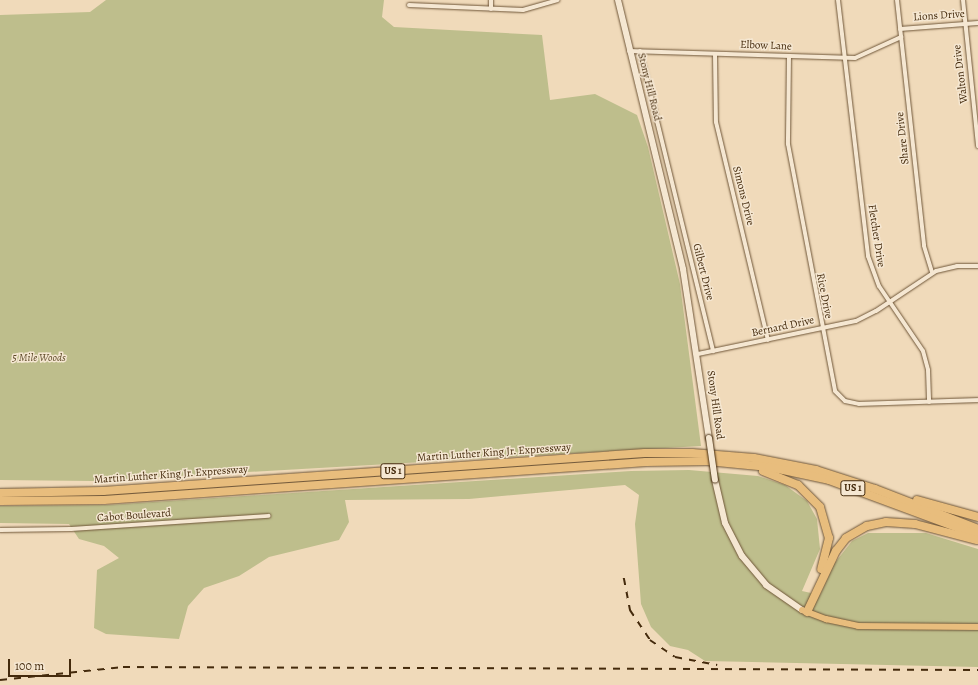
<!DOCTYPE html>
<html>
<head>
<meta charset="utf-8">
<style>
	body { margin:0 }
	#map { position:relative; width:978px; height:685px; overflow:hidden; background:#f0daba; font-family:Alegreya,serif }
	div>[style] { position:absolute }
	.green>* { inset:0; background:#bebe8c }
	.roads { filter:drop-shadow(0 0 1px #6f5638) drop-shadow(0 0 1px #6f5638) }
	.street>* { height:4px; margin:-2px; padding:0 2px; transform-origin:2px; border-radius:2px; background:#f5e7d2 }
	.secondary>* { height:6px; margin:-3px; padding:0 3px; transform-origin:3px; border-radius:3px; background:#f5e7d2 }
	.primary>* { height:6px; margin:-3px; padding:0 3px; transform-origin:3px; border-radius:3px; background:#e8bd7d }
	.highway>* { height:8px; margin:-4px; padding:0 4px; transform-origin:4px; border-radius:4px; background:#e8bd7d }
	.rail>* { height:1.5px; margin-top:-0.75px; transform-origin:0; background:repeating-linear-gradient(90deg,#442a0c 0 7px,transparent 0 14px) }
	.bridges { filter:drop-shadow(0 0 1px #442a0c) drop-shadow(0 0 1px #442a0c) }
	.secondary-bridge>* { height:6px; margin:-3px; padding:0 3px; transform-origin:3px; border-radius:3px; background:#f5e7d2 }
	span { translate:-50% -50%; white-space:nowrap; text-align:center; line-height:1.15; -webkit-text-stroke:3px #f5e7d2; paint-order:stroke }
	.shield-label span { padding:1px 3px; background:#f5e7d2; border:1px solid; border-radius:3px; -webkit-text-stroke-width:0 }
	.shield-label { font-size:10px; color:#442a0c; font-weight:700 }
	.street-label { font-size:11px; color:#442a0c }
	.park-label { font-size:11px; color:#5c4826; font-style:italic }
	.scale { position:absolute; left:8px; top:659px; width:63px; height:18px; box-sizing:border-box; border:2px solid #442a0c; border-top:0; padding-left:5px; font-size:12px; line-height:14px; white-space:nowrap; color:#442a0c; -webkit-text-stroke:3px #f5e7d2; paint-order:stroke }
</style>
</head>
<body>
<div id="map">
	<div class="green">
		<i style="clip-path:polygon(106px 0,384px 0,382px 17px,394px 27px,542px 35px,550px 100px,595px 94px,637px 115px,648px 147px,680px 284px,701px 446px,92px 481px,0 480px,0 15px,90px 12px)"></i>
		<i style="clip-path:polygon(689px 470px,758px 476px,785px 485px,807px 501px,817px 519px,820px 549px,802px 591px,820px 595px,834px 564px,852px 541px,868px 533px,926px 533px,978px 549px,978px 667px,705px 661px,688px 650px,670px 646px,651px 627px,641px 604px,635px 524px,639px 495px,625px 485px,469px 499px,345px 500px,349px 522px,339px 540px,269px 557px,239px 576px,204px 588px,188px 606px,179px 639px,106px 634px,94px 628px,97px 570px,119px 558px,104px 546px,79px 539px,69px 524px,0 523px,0 506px,107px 505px,631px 471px)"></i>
	</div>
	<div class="roads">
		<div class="street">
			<i style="left:838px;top:0;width:258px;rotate:83.3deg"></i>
			<i style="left:868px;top:256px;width:32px;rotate:70deg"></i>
			<i style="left:879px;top:286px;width:78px;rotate:55.9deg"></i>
			<i style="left:923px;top:351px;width:20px;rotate:75deg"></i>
			<i style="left:928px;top:370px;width:32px;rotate:88deg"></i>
			<i style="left:897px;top:0;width:247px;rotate:83.7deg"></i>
			<i style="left:924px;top:246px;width:28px;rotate:73deg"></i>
			<i style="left:963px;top:0;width:147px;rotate:84.1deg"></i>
			<i style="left:409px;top:5px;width:114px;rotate:2.5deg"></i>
			<i style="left:523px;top:10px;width:36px;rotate:-16deg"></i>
			<i style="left:491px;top:9px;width:9px;rotate:-90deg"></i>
			<i style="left:900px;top:29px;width:78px;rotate:-4.4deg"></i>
			<i style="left:629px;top:51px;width:226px;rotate:1.8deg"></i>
			<i style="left:855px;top:58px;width:51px;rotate:-24.5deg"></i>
			<i style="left:640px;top:51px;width:309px;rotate:76.3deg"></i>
			<i style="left:715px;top:54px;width:68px;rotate:89.2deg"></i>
			<i style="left:716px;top:122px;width:224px;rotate:76.6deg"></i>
			<i style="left:789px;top:56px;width:88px;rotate:90.7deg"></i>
			<i style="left:788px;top:144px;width:251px;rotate:79.2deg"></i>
			<i style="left:835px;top:391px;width:14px;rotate:45deg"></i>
			<i style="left:845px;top:401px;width:14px;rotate:12deg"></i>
			<i style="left:859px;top:404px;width:119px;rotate:-1.9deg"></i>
			<i style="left:698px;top:354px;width:161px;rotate:-11.8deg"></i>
			<i style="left:856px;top:321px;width:22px;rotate:-27deg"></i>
			<i style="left:876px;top:311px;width:72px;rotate:-33.7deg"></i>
			<i style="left:936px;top:271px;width:22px;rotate:-13deg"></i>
			<i style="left:957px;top:266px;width:21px"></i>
			<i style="left:0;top:530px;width:71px;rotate:-0.8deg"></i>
			<i style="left:71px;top:529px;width:198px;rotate:-3.8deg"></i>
		</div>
		<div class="secondary">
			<i style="left:618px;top:0;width:277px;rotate:76.4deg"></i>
			<i style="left:683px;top:269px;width:171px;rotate:81.3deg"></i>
			<i style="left:715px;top:480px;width:44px;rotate:76.9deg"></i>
			<i style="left:725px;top:523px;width:37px;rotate:63deg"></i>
			<i style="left:742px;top:556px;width:38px;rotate:50deg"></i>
			<i style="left:766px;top:585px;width:44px;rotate:34.8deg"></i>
		</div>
		<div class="primary">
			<i style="left:802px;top:610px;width:26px;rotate:21deg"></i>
			<i style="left:826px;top:619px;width:33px;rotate:12deg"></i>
			<i style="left:858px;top:626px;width:120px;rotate:0.5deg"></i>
		</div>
		<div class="highway">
			<i style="left:763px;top:471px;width:38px;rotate:22deg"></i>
			<i style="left:798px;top:485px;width:31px;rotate:45deg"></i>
			<i style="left:820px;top:507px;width:32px;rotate:74deg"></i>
			<i style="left:829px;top:538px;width:32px;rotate:104deg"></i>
			<i style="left:0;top:493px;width:103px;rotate:-1.1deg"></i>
			<i style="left:103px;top:491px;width:543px;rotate:-4.01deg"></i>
			<i style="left:645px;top:453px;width:47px"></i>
			<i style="left:692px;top:453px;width:62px;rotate:4.6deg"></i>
			<i style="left:754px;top:458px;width:63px;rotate:11deg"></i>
			<i style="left:816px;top:470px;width:62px;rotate:17.9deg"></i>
			<i style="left:875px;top:489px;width:110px;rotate:21.2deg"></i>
			<i style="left:917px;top:500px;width:63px;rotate:15.6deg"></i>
			<i style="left:0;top:501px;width:104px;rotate:-0.6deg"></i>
			<i style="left:104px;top:500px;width:543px;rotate:-4.01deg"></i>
			<i style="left:646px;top:462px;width:61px;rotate:-0.9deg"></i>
			<i style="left:707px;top:461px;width:62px;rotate:5.5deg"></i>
			<i style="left:769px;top:467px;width:61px;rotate:12.2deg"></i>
			<i style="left:829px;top:480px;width:159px;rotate:20.3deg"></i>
			<i style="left:807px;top:612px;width:68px;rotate:-64.6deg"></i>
			<i style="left:836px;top:551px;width:16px;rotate:-52deg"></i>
			<i style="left:846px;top:538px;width:24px;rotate:-30deg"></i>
			<i style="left:867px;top:526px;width:19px;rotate:-12deg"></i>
			<i style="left:886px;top:522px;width:29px;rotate:4deg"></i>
			<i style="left:915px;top:524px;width:64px;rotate:14.5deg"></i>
		</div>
	</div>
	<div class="rail">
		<i style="left:624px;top:578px;width:33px;rotate:79deg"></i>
		<i style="left:630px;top:610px;width:36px;rotate:56deg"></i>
		<i style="left:650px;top:640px;width:30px;rotate:34deg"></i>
		<i style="left:675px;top:657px;width:43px;rotate:10.8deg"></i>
		<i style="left:0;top:680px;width:124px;rotate:-6deg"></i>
		<i style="left:123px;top:667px;width:855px;rotate:0.2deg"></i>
	</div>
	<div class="bridges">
		<div class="secondary-bridge">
			<i style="left:709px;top:438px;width:42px;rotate:81.9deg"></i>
		</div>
	</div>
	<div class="shield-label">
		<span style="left:393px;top:471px">US 1</span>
		<span style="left:853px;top:488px">US 1</span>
	</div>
	<div class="street-label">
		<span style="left:939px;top:16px;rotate:-4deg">Lions Drive</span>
		<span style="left:766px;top:46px;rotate:2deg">Elbow Lane</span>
		<span style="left:961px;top:74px;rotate:-97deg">Walton Drive</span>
		<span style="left:649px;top:87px;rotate:76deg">Stony Hill Road</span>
		<span style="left:903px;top:138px;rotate:-96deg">Share Drive</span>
		<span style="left:743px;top:196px;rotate:76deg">Simons Drive</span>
		<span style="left:876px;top:236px;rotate:81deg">Fletcher Drive</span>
		<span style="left:703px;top:272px;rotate:76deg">Gilbert Drive</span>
		<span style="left:824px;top:296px;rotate:79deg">Rice Drive</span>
		<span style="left:783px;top:327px;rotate:-12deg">Bernard Drive</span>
		<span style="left:715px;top:405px;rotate:82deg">Stony Hill Road</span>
		<span style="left:494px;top:453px;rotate:-4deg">Martin Luther King Jr. Expressway</span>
		<span style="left:171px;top:475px;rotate:-4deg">Martin Luther King Jr. Expressway</span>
		<span style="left:134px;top:516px;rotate:-4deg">Cabot Boulevard</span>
	</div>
	<div class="park-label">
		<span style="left:39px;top:358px">5 Mile Woods</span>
	</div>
	<div class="scale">100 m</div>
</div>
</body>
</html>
